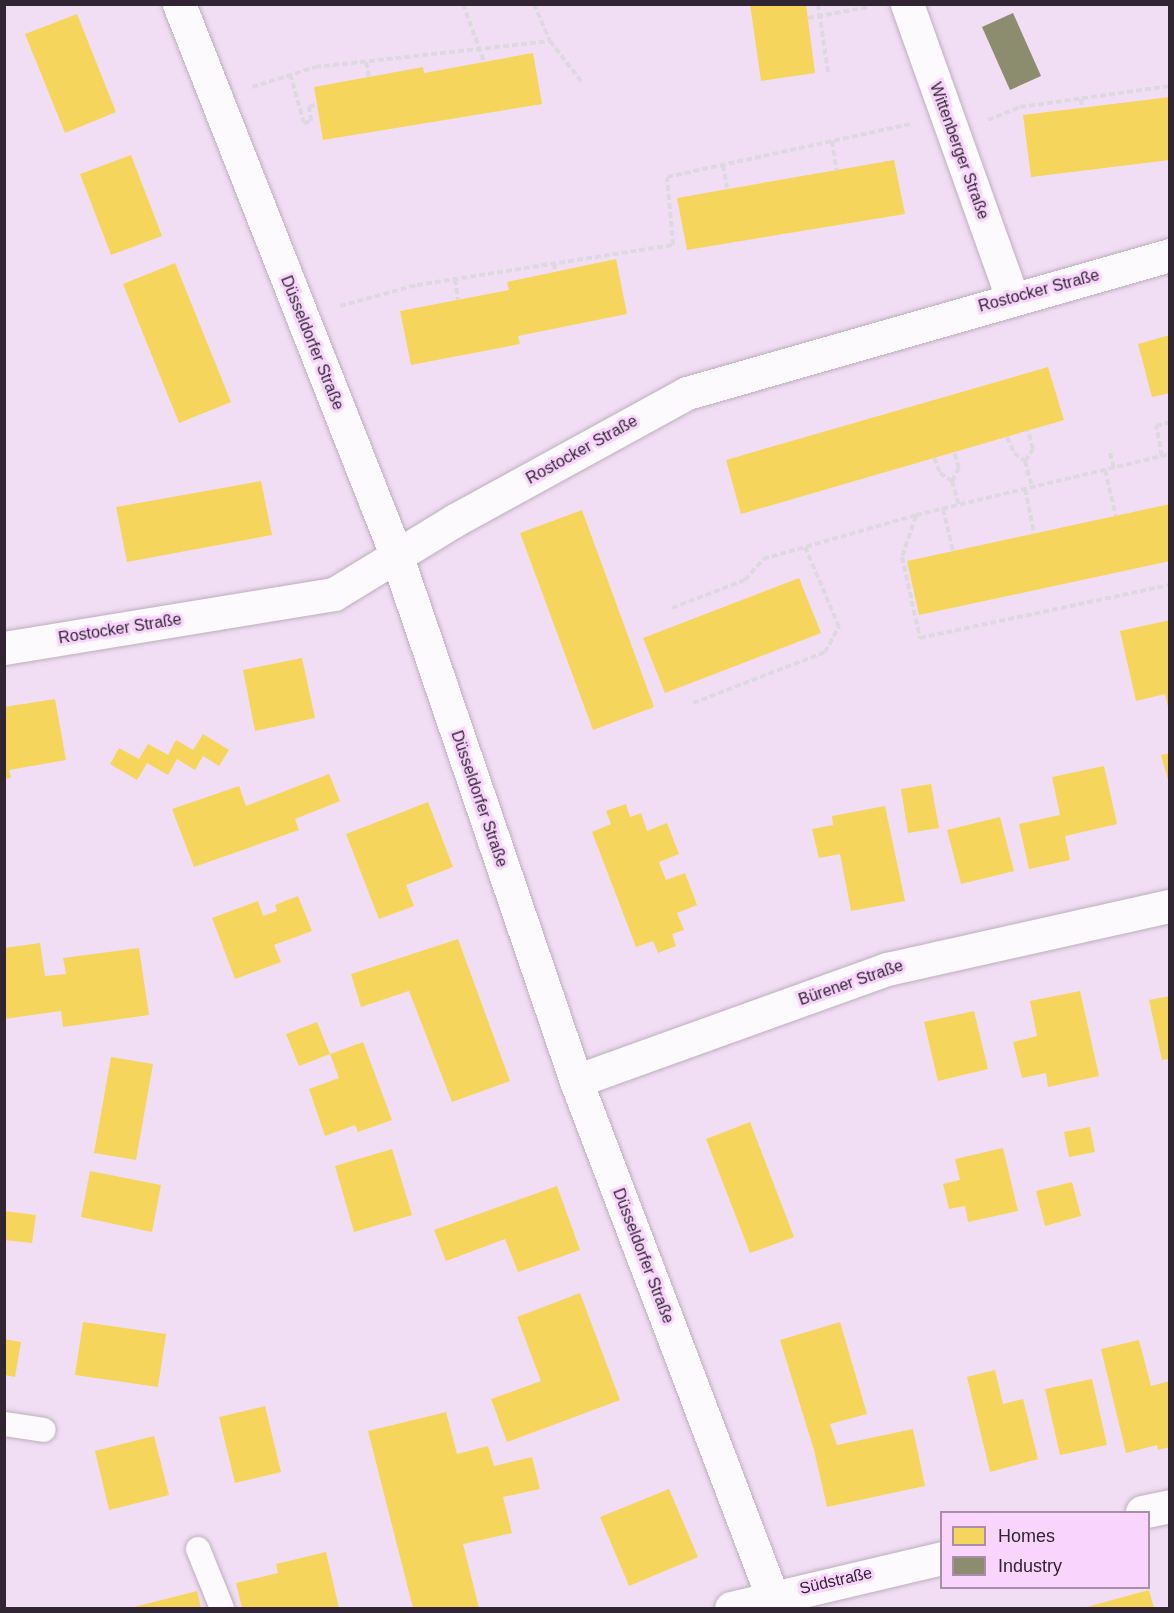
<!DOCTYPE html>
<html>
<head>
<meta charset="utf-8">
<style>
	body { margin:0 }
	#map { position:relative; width:1174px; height:1613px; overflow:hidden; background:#f2def4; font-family:Arial,sans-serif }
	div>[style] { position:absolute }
	.homes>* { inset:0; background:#f6d55c }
	.industry>* { inset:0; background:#8c8c6e }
	.path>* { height:4px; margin-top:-2px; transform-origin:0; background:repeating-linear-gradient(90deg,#ded8e0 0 6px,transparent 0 9px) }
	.roads { filter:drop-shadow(0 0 2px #bdaebf) drop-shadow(0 0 2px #bdaebf) }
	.lane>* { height:24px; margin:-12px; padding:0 12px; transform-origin:12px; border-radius:12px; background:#fdfafd }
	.street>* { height:33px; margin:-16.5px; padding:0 16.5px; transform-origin:16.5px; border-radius:16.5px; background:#fdfafd }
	span { translate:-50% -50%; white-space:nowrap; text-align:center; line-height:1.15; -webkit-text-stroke:6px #f9d5fd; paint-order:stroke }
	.street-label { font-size:16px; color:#312433 }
	.frame { position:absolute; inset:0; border:6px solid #312433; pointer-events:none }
	.legend { position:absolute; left:940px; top:1511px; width:210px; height:78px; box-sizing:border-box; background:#f9d5fd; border:2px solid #a98eac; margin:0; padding:8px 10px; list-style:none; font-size:18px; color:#312433 }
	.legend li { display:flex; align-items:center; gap:12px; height:30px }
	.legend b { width:30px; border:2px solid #a98eac }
</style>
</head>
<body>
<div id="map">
	<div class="homes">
		<i style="clip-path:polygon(750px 4px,806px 4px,815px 73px,761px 81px)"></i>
		<i style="clip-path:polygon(77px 14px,116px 112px,65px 133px,25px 34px)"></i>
		<i style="clip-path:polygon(533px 53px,542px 104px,323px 140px,314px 87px,423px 67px,424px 73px)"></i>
		<i style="clip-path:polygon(1170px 97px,1170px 160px,1031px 177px,1023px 115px)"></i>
		<i style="clip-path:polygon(131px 155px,162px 236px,111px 255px,80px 174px)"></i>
		<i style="clip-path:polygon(894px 160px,905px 214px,687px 250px,677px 198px)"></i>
		<i style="clip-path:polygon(616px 259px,627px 314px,518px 336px,520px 344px,411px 365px,400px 311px,509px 290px,507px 282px)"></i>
		<i style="clip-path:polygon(175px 263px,231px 402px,179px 423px,123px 284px)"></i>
		<i style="clip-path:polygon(1170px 335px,1170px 393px,1152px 397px,1138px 344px)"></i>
		<i style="clip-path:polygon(1048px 367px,1064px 420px,741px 514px,726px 460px)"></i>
		<i style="clip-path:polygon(261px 481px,272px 535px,127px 562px,116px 507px)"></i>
		<i style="clip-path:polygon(1170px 504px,1170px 561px,919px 615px,907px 561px)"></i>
		<i style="clip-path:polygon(582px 510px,654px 707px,593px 730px,520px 533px)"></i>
		<i style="clip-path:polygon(799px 578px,821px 633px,665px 693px,643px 638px)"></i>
		<i style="clip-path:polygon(1170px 620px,1170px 710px,1169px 711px,1165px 694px,1136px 701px,1120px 631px)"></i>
		<i style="clip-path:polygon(302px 658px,315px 718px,255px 731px,243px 670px)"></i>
		<i style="clip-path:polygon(55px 699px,66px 760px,9px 770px,11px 778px,4px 779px,4px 707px)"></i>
		<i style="clip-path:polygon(203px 734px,229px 750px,219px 766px,203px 756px,195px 770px,177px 759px,168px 775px,147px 763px,137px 780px,110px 764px,119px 748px,139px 759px,148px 744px,168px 755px,176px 740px,193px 750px)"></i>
		<i style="clip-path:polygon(1170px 753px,1170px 783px,1169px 783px,1161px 755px)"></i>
		<i style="clip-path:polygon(1104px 766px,1117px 824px,1065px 836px,1070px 860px,1029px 869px,1019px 824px,1060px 815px,1052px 777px)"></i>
		<i style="clip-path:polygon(329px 774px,340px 801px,295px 819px,299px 830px,194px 867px,172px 809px,239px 786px,246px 806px)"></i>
		<i style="clip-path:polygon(931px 784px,939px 828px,908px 833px,901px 789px)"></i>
		<i style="clip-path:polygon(428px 802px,453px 867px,406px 885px,414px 906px,379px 919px,346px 834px)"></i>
		<i style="clip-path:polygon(626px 804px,630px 817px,641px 813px,647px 831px,667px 823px,679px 854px,659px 862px,662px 870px,666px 880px,685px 873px,697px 905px,677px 913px,684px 930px,672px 934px,676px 946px,658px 953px,653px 941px,636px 947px,592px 832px,611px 824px,606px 811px)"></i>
		<i style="clip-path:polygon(885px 806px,905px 901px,851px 911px,840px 854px,819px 858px,812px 829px,833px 825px,832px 816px)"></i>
		<i style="clip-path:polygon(1000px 817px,1014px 871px,961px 884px,947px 830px)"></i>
		<i style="clip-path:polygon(298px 896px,312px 931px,274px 945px,281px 962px,235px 979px,212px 918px,258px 901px,263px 916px,277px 911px,275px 905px)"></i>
		<i style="clip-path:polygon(458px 939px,510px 1081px,452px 1102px,409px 991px,361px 1007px,351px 974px)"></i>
		<i style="clip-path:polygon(40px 943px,45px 976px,66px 974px,63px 958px,139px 948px,149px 1015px,63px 1027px,61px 1011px,4px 1019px,4px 948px)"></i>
		<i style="clip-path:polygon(1080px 991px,1099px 1076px,1048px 1087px,1046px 1073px,1022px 1078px,1013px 1042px,1037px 1036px,1030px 1001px)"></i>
		<i style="clip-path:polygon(1170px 996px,1170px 1059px,1162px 1060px,1149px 1000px)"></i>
		<i style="clip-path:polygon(974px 1011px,988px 1069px,938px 1081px,924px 1022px)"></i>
		<i style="clip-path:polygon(317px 1022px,330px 1054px,299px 1066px,286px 1034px)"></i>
		<i style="clip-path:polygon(363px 1042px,392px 1120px,358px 1132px,355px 1125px,325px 1136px,309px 1089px,339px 1078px,330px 1054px)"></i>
		<i style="clip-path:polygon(111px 1057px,153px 1064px,136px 1160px,94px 1153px)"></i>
		<i style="clip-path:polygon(750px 1122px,794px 1237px,750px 1253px,706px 1139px)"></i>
		<i style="clip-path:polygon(1090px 1127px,1095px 1152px,1069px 1157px,1064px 1132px)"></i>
		<i style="clip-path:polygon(1003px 1148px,1018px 1211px,968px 1222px,965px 1206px,949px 1209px,943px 1184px,960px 1180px,955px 1159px)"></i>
		<i style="clip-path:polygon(392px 1149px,412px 1215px,354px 1232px,335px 1166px)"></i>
		<i style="clip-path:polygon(90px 1171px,161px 1185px,152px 1232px,81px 1217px)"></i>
		<i style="clip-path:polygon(1072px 1182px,1081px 1216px,1045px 1226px,1036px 1191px)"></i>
		<i style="clip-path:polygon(557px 1186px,580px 1250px,518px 1272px,505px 1239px,446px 1261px,434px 1230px)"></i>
		<i style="clip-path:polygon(4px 1211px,36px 1215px,32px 1243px,4px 1240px)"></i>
		<i style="clip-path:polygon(580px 1293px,620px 1400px,507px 1442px,491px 1399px,541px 1381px,517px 1317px)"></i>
		<i style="clip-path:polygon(83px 1322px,166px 1334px,158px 1387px,75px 1375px)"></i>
		<i style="clip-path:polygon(840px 1322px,867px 1414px,830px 1424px,837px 1445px,913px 1429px,925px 1486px,827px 1507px,814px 1450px,780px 1340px)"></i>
		<i style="clip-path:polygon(4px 1339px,21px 1342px,15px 1377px,4px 1375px)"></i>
		<i style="clip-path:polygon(1139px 1340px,1151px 1386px,1170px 1381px,1170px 1447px,1158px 1450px,1157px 1445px,1126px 1453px,1101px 1349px)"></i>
		<i style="clip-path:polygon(995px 1370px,1003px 1404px,1023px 1399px,1038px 1459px,990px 1472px,967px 1377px)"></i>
		<i style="clip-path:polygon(1092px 1379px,1107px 1445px,1060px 1455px,1045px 1389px)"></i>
		<i style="clip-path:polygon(265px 1406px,281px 1472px,235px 1483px,219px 1417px)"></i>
		<i style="clip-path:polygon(446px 1412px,457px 1454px,488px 1446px,494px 1466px,532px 1457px,540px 1489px,503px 1497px,512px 1533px,463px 1544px,479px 1608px,413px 1608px,368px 1431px)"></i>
		<i style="clip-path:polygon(154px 1436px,169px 1495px,109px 1510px,95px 1451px)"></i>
		<i style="clip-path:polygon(669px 1489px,698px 1557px,629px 1586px,600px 1517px)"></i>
		<i style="clip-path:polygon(326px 1552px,339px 1608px,242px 1608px,236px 1583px,278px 1573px,276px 1564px)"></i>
		<i style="clip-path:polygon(1149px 1590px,1154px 1608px,1083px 1608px)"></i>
		<i style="clip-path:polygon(197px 1591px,201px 1608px,130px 1608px)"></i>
	</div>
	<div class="industry">
		<i style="clip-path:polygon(1013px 13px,1041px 76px,1010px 90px,982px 27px)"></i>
	</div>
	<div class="path">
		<i style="left:463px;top:4px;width:62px;rotate:70.1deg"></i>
		<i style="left:534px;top:4px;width:40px;rotate:66.6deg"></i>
		<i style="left:550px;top:41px;width:51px;rotate:52.2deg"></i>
		<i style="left:818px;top:4px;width:69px;rotate:81.6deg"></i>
		<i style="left:808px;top:18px;width:62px;rotate:-10.2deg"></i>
		<i style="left:366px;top:62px;width:15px;rotate:79deg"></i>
		<i style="left:290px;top:74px;width:51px;rotate:74.1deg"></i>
		<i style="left:304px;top:123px;width:7px;rotate:-16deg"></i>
		<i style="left:311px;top:121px;width:15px;rotate:-98deg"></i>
		<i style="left:309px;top:106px;width:8px;rotate:-7deg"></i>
		<i style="left:252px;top:87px;width:66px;rotate:-17.6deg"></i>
		<i style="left:315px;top:67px;width:236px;rotate:-6.3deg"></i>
		<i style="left:1081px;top:99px;width:9px;rotate:84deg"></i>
		<i style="left:988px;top:120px;width:35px;rotate:-22deg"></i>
		<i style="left:1020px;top:107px;width:151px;rotate:-8deg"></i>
		<i style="left:832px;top:141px;width:30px;rotate:81deg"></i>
		<i style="left:723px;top:165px;width:23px;rotate:80deg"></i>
		<i style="left:554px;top:263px;width:8px;rotate:83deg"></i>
		<i style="left:455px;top:279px;width:21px;rotate:82deg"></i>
		<i style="left:340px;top:306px;width:80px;rotate:-15.3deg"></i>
		<i style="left:417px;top:285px;width:259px;rotate:-8.9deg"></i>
		<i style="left:673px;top:245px;width:68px;rotate:-95deg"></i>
		<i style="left:667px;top:177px;width:249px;rotate:-12.3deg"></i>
		<i style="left:1007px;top:437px;width:17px;rotate:66deg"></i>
		<i style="left:1014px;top:453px;width:14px;rotate:36deg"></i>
		<i style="left:1025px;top:461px;width:27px;rotate:75deg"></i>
		<i style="left:1110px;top:453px;width:16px;rotate:75deg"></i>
		<i style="left:1162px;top:456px;width:31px;rotate:-101deg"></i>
		<i style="left:1156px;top:426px;width:15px;rotate:-16deg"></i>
		<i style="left:934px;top:458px;width:16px;rotate:68deg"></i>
		<i style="left:940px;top:473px;width:14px;rotate:34deg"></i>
		<i style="left:952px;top:481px;width:25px;rotate:74deg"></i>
		<i style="left:1025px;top:461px;width:14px;rotate:-56deg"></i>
		<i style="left:1033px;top:449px;width:20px;rotate:-105deg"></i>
		<i style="left:1105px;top:470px;width:47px;rotate:76.6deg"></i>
		<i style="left:952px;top:481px;width:15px;rotate:-62deg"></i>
		<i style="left:959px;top:468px;width:17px;rotate:-107deg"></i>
		<i style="left:1025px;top:489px;width:45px;rotate:78.4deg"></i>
		<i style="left:943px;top:509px;width:43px;rotate:76.6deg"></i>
		<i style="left:916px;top:516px;width:43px;rotate:108.9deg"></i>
		<i style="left:902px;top:557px;width:83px;rotate:77.5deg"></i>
		<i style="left:920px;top:638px;width:256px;rotate:-12deg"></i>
		<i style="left:672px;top:608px;width:78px;rotate:-21deg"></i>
		<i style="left:745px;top:580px;width:28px;rotate:-49deg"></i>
		<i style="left:763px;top:559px;width:159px;rotate:-16deg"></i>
		<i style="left:916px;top:515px;width:261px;rotate:-13.5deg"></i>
		<i style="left:693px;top:703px;width:142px;rotate:-21.1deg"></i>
		<i style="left:825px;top:652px;width:29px;rotate:-61deg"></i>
		<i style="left:839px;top:627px;width:87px;rotate:-113deg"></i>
	</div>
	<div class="roads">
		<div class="lane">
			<i style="left:4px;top:1424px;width:40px;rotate:8.5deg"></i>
			<i style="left:198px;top:1549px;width:64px;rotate:67.9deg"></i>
		</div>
		<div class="street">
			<i style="left:179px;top:4px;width:594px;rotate:68.48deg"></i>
			<i style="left:397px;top:557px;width:554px;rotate:71.14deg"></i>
			<i style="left:576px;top:1081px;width:551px;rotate:69.16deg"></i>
			<i style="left:907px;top:4px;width:311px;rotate:70.3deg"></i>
			<i style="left:4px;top:648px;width:334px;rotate:-9.3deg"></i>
			<i style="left:334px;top:594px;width:142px;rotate:-31.4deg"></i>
			<i style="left:455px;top:520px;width:264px;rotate:-28.7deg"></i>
			<i style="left:687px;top:393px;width:502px;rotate:-15.95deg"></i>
			<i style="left:576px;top:1081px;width:331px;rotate:-19.8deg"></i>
			<i style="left:887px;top:969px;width:290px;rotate:-12.6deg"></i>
			<i style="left:1142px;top:1512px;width:29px;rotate:-12deg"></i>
			<i style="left:731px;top:1608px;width:217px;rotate:-13.3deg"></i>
		</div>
	</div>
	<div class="street-label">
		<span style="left:959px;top:151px;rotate:70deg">Wittenberger Straße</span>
		<span style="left:1039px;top:291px;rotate:-15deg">Rostocker Straße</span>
		<span style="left:312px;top:343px;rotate:68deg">Düsseldorfer Straße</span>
		<span style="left:582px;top:450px;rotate:-29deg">Rostocker Straße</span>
		<span style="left:120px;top:629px;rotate:-9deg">Rostocker Straße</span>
		<span style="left:479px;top:799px;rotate:71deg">Düsseldorfer Straße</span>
		<span style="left:851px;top:983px;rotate:-19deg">Bürener Straße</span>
		<span style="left:643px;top:1256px;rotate:69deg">Düsseldorfer Straße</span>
		<span style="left:836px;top:1581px;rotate:-13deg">Südstraße</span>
	</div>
	<div class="frame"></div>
	<ul class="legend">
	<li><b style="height:16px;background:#f6d55c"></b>Homes</li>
	<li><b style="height:16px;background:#8c8c6e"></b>Industry</li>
	</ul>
</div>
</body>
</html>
